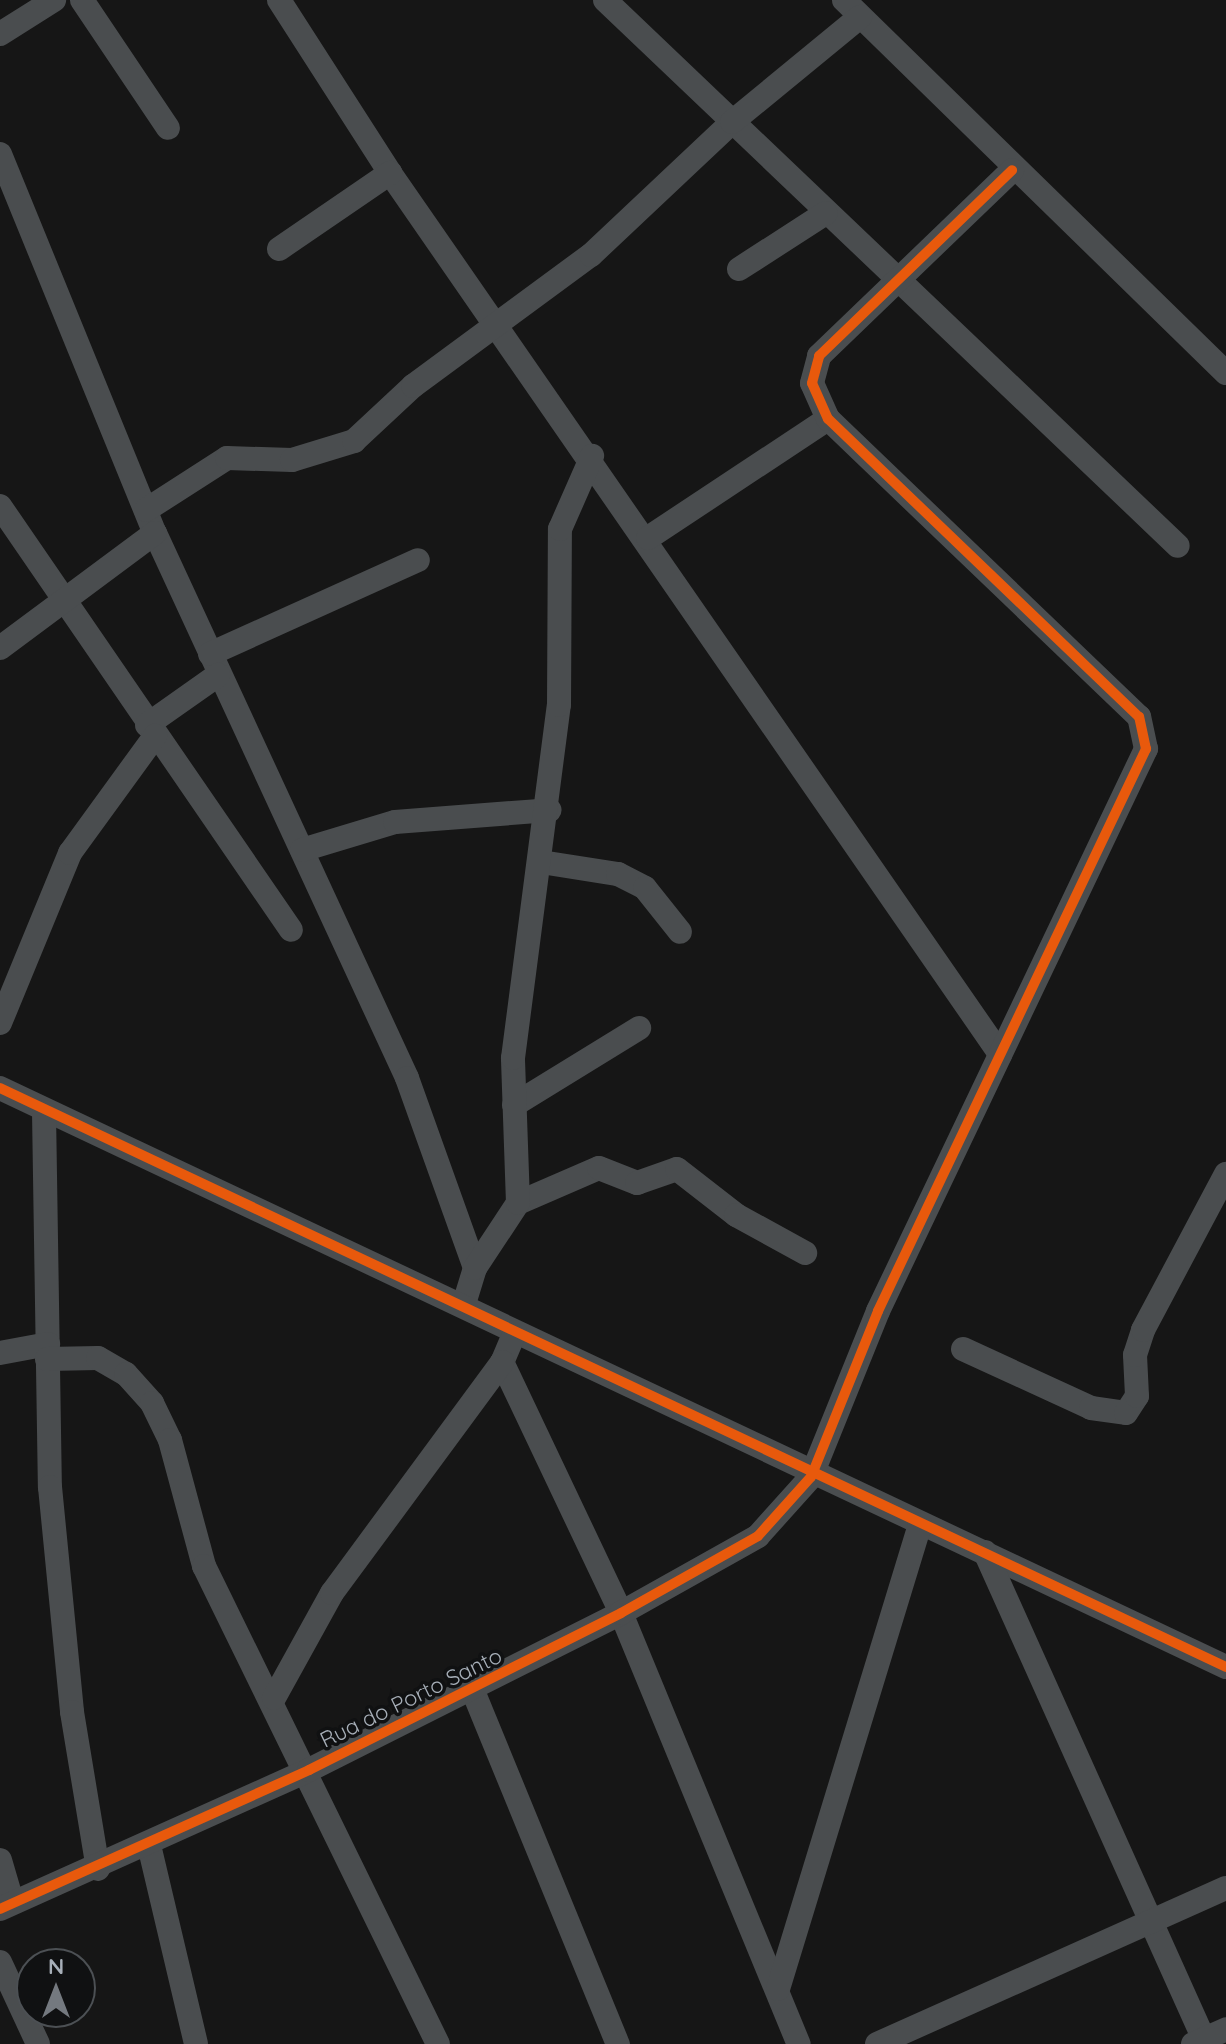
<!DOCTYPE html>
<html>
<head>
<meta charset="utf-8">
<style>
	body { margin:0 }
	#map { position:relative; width:1226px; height:2044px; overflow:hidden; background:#161616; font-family:Quicksand,sans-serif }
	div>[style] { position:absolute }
	.minor>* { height:24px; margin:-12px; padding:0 12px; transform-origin:12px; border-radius:12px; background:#4a4d4f }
	.cycleway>* { height:10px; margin:-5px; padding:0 5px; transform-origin:5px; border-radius:5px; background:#e8590c }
	span { translate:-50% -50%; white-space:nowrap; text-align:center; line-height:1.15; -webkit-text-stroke:7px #101112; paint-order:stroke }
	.street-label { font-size:22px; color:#a7afb8 }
	.north { position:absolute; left:16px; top:1948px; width:80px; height:80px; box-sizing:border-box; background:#101112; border:2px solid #4c5054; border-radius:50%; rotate:0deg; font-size:22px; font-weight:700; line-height:32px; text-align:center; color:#a7afb8 }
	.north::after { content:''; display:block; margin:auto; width:28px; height:36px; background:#74797f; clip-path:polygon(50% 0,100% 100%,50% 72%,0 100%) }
</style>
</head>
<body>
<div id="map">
	<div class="minor">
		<i style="left:82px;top:0;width:154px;rotate:56.1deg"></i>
		<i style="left:279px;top:0;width:206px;rotate:57.3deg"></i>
		<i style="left:390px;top:173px;width:1072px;rotate:55.3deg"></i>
		<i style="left:605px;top:0;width:791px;rotate:43.62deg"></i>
		<i style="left:844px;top:0;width:534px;rotate:44.32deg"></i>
		<i style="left:0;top:34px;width:64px;rotate:-32.2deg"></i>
		<i style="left:0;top:154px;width:409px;rotate:67.8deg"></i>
		<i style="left:155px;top:533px;width:600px;rotate:65.18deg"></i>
		<i style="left:407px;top:1078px;width:202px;rotate:70.3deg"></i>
		<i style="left:475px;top:1268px;width:38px;rotate:107deg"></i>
		<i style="left:279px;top:249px;width:135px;rotate:-34.4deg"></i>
		<i style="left:739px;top:269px;width:103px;rotate:-32.8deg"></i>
		<i style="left:0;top:506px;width:514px;rotate:55.54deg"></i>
		<i style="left:146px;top:510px;width:96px;rotate:-32.7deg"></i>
		<i style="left:227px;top:458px;width:65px;rotate:1.8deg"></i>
		<i style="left:292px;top:460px;width:65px;rotate:-17deg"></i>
		<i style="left:354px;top:441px;width:81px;rotate:-43deg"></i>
		<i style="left:413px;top:386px;width:221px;rotate:-36.4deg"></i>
		<i style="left:591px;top:255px;width:194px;rotate:-43.3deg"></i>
		<i style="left:732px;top:122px;width:166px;rotate:-39.4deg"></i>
		<i style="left:648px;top:538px;width:216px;rotate:-33.5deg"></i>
		<i style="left:0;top:648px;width:193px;rotate:-36.6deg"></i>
		<i style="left:210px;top:654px;width:228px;rotate:-24.3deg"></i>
		<i style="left:147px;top:725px;width:87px;rotate:-35.2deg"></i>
		<i style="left:302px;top:850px;width:97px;rotate:-16.8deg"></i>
		<i style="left:395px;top:822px;width:155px;rotate:-4.4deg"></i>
		<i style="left:541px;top:862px;width:78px;rotate:8.9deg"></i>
		<i style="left:618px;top:874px;width:30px;rotate:27deg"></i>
		<i style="left:645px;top:888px;width:56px;rotate:51.5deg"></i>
		<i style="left:0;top:1023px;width:184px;rotate:-67.6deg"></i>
		<i style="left:70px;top:853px;width:145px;rotate:-54deg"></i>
		<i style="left:0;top:1088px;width:1356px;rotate:25.28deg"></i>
		<i style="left:514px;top:1105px;width:147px;rotate:-31.6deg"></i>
		<i style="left:44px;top:1112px;width:375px;rotate:89.1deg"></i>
		<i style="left:50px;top:1487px;width:226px;rotate:84.4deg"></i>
		<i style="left:72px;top:1712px;width:159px;rotate:80.6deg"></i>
		<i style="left:518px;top:1203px;width:88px;rotate:-23.4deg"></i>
		<i style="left:599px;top:1168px;width:41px;rotate:21.5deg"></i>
		<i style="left:637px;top:1183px;width:42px;rotate:-19.3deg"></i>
		<i style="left:677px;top:1169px;width:75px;rotate:37.9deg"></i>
		<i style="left:736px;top:1215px;width:79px;rotate:28.8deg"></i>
		<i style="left:475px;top:1268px;width:78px;rotate:-56.5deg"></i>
		<i style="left:518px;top:1203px;width:145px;rotate:-92deg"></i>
		<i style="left:513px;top:1058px;width:356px;rotate:-82.6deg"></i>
		<i style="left:559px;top:705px;width:176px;rotate:-89.7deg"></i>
		<i style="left:560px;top:529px;width:80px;rotate:-66.3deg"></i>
		<i style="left:515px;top:1332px;width:33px;rotate:113deg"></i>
		<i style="left:502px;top:1362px;width:278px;rotate:64.6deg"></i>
		<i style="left:621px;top:1613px;width:466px;rotate:67.6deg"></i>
		<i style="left:963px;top:1349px;width:141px;rotate:24.7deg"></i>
		<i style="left:1091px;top:1408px;width:35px;rotate:8deg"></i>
		<i style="left:1126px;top:1413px;width:20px;rotate:-57deg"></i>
		<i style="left:1137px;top:1396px;width:41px;rotate:-92.8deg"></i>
		<i style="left:1135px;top:1355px;width:26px;rotate:-72deg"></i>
		<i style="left:1143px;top:1330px;width:177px;rotate:-62deg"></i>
		<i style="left:0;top:1353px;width:49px;rotate:-10.6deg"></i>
		<i style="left:47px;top:1359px;width:51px;rotate:-1.1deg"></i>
		<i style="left:98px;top:1358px;width:32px;rotate:30deg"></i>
		<i style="left:126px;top:1374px;width:39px;rotate:48deg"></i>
		<i style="left:152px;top:1403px;width:41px;rotate:64.1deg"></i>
		<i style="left:170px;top:1440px;width:131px;rotate:74.9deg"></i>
		<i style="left:204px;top:1566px;width:532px;rotate:63.92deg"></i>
		<i style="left:985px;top:1552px;width:539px;rotate:65.81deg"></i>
		<i style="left:473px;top:1691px;width:382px;rotate:67.7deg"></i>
		<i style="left:274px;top:1698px;width:120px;rotate:-61.1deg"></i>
		<i style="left:332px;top:1593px;width:287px;rotate:-53.6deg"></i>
		<i style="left:149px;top:1845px;width:204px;rotate:76.7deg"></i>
		<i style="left:0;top:1860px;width:43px;rotate:73.7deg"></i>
		<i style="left:0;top:1909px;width:339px;rotate:-24.2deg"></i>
		<i style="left:309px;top:1770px;width:349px;rotate:-26.7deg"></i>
		<i style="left:621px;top:1613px;width:157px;rotate:-29.3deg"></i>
		<i style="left:758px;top:1536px;width:79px;rotate:-48.1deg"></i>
		<i style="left:811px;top:1477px;width:179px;rotate:-68deg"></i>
		<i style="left:878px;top:1311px;width:623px;rotate:-64.51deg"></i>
		<i style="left:1146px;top:749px;width:33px;rotate:-102deg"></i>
		<i style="left:1139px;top:717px;width:431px;rotate:-136.2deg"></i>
		<i style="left:828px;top:419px;width:39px;rotate:-114deg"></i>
		<i style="left:812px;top:383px;width:28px;rotate:-75deg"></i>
		<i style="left:819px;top:356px;width:268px;rotate:-43.9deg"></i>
		<i style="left:0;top:1962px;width:90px;rotate:65.1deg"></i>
		<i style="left:778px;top:1989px;width:486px;rotate:-73deg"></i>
		<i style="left:877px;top:2044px;width:382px;rotate:-24.1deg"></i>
		<i style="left:1193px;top:2044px;width:36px;rotate:-24deg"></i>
	</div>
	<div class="cycleway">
		<i style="left:0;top:1088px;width:1356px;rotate:25.28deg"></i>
		<i style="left:0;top:1909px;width:339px;rotate:-24.2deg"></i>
		<i style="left:309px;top:1770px;width:349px;rotate:-26.7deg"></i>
		<i style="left:621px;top:1613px;width:157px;rotate:-29.3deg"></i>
		<i style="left:758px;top:1536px;width:79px;rotate:-48.1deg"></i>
		<i style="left:811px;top:1477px;width:179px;rotate:-68deg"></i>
		<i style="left:878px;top:1311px;width:623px;rotate:-64.51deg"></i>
		<i style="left:1146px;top:749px;width:33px;rotate:-102deg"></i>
		<i style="left:1139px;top:717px;width:431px;rotate:-136.2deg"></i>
		<i style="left:828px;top:419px;width:39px;rotate:-114deg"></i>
		<i style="left:812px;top:383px;width:28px;rotate:-75deg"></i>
		<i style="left:819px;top:356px;width:268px;rotate:-43.9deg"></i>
	</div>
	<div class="street-label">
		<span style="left:411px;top:1698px;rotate:-26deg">Rua do Porto Santo</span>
	</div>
	<div class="north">N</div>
</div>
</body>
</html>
